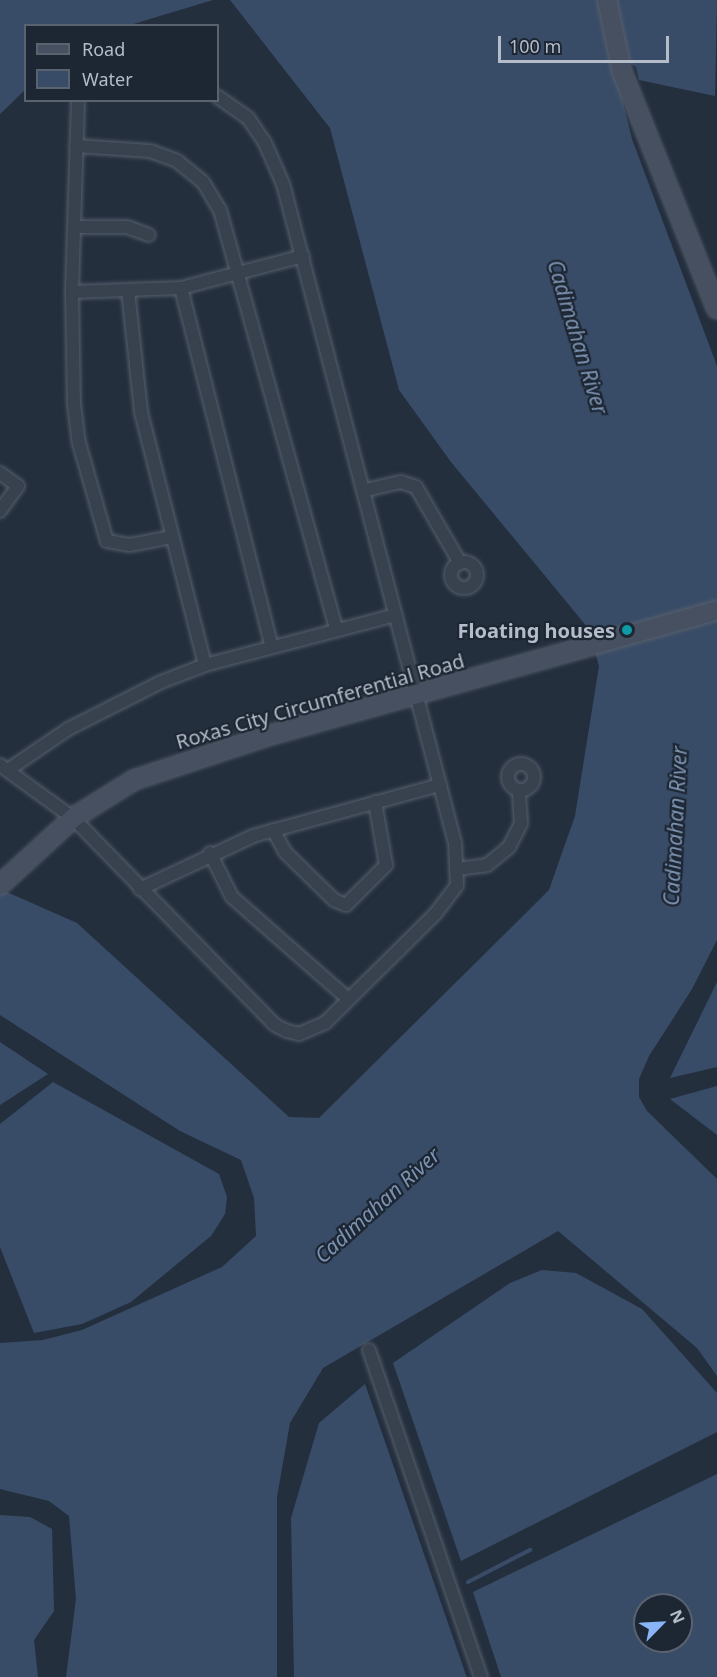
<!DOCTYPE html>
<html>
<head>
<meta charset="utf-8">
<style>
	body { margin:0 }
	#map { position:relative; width:717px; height:1677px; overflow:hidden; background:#242f3e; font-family:"Noto Sans",sans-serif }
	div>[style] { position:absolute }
	.water>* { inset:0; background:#394c67 }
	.stream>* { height:4px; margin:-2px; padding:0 2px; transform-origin:2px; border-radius:2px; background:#394c67 }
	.roads { filter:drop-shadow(0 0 2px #565f6c) drop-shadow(0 0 2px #565f6c) }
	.street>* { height:12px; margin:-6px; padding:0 6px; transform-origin:6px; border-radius:6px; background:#38414e }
	.street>.ring { margin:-6px; padding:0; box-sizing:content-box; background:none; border:12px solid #38414e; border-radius:50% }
	.secondary>* { height:18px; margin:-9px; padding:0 9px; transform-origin:9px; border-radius:9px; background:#465061 }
	.dots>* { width:16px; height:16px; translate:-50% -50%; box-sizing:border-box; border:3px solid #1d2633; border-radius:50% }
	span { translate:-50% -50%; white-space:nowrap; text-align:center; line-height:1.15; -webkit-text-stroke:4.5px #1d2633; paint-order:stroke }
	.poi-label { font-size:20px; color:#b4bcc9; font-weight:700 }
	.right { translate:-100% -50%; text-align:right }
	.street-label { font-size:20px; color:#b4bcc9 }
	.water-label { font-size:21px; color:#7c92b1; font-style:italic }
	.legend { position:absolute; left:24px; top:24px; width:195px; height:78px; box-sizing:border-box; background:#1d2633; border:2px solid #59626f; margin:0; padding:8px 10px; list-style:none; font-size:18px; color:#b4bcc9 }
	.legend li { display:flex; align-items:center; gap:12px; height:30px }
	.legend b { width:30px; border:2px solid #59626f }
	.north { position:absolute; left:633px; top:1593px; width:60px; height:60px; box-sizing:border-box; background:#1d2633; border:2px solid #59626f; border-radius:50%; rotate:66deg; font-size:16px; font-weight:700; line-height:24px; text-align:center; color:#b4bcc9 }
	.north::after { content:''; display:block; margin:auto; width:21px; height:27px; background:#8ab4f8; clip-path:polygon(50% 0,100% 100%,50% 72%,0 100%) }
	.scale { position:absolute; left:498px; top:36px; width:171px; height:27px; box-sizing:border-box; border:3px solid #b4bcc9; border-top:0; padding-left:8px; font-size:18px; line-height:21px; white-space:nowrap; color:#b4bcc9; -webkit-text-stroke:4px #1d2633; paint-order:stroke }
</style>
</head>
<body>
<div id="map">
	<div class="water">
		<i style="clip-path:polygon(0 0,213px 0,130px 25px,26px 26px,25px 90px,0 114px)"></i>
		<i style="clip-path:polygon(230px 0,598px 0,632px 139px,717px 366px,717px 940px,692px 989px,649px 1056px,639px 1079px,639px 1097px,647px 1111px,717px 1179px,717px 1376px,697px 1348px,558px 1231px,323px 1368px,290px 1423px,277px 1497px,277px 1677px,66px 1677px,76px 1599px,69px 1516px,49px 1501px,0 1489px,0 1343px,43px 1340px,82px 1330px,222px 1267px,256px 1236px,254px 1198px,241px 1160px,180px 1131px,0 1015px,0 889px,77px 923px,289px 1117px,319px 1118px,549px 890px,575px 816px,599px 666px,588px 628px,451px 462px,399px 390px,330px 128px)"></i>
		<i style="clip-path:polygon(611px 0,717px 0,715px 96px,639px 80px,636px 67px,623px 58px)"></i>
		<i style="clip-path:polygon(717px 982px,717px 1067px,670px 1078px)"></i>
		<i style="clip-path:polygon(0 1042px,48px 1074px,0 1105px)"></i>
		<i style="clip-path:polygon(53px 1082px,219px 1174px,227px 1197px,225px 1214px,211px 1236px,131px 1302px,82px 1324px,34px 1333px,0 1247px,0 1124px)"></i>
		<i style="clip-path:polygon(717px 1086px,717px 1135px,670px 1099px)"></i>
		<i style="clip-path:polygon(542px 1270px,576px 1273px,642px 1309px,717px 1393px,717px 1432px,461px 1561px,393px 1363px,510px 1283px)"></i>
		<i style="clip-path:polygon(365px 1384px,466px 1675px,467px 1677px,294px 1677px,291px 1518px,319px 1423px)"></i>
		<i style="clip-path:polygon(evenodd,717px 1474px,717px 1677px,501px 1677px,473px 1592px,717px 1474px,645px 1605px,681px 1605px,681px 1641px,645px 1641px,645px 1605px)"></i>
		<i style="clip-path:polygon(0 1515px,30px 1517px,52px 1529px,54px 1611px,34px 1640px,38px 1677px,0 1677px)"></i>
	</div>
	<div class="stream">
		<i style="left:468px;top:1582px;width:70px;rotate:-27.3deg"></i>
	</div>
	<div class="roads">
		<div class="street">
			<i style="left:78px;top:100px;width:192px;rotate:91.8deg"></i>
			<i style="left:72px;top:292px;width:112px;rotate:89deg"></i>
			<i style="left:74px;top:404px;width:39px;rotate:83deg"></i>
			<i style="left:79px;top:443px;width:102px;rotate:74.1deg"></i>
			<i style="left:107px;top:541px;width:23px;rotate:10deg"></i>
			<i style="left:130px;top:545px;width:43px;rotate:-10.8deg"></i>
			<i style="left:76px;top:146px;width:74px;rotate:3.9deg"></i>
			<i style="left:150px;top:151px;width:29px;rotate:20deg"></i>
			<i style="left:177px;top:161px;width:33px;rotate:39deg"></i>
			<i style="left:203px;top:182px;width:33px;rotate:59deg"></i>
			<i style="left:220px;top:210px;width:434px;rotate:74.5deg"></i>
			<i style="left:75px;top:227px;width:52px"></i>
			<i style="left:127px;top:227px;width:23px;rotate:20deg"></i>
			<i style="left:181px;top:288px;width:370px;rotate:75.8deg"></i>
			<i style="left:128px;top:290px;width:123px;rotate:83.9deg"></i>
			<i style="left:141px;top:412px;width:261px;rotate:75.8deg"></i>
			<i style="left:72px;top:292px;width:109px;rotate:-2.1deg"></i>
			<i style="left:181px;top:288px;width:126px;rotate:-14.7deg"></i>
			<i style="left:0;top:473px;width:22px;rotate:36deg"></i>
			<i style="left:18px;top:486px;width:31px;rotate:126deg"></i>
			<i style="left:366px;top:490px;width:36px;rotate:-13deg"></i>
			<i style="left:401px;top:482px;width:16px;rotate:18deg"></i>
			<i style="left:416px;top:487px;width:88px;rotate:59.9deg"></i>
			<i class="ring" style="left:451px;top:562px;width:14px;height:14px"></i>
			<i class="ring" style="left:508px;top:764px;width:14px;height:14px"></i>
			<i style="left:0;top:765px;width:90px;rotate:36deg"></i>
			<i style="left:73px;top:818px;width:289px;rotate:45.7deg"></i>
			<i style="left:275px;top:1025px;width:13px;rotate:27deg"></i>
			<i style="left:287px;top:1031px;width:12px;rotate:14deg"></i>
			<i style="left:299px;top:1034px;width:28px;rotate:-23deg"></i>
			<i style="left:325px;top:1023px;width:156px;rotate:-44.7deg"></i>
			<i style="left:436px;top:913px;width:35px;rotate:-53deg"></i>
			<i style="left:457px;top:885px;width:42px;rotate:-92.7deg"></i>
			<i style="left:455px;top:843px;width:681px;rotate:-104.63deg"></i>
			<i style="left:283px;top:184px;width:45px;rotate:-113.7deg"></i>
			<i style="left:265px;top:143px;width:30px;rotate:-124deg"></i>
			<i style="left:248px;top:118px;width:37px;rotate:-145deg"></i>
			<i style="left:8px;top:770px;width:73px;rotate:-34.3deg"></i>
			<i style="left:68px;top:729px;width:104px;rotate:-26.8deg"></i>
			<i style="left:161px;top:682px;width:47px;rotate:-21.1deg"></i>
			<i style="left:205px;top:665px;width:197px;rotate:-14.7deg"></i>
			<i style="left:273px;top:830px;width:25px;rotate:61deg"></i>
			<i style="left:285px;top:852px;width:69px;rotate:44.4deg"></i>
			<i style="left:334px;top:900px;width:13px;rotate:23deg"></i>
			<i style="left:346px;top:905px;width:57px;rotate:-45deg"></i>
			<i style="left:386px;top:865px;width:64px;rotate:-99.9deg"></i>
			<i style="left:210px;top:853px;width:49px;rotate:63.4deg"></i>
			<i style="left:232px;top:897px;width:154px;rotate:41.3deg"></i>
			<i style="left:456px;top:869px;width:31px;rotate:-7deg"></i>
			<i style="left:487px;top:865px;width:28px;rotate:-39deg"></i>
			<i style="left:509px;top:847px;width:27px;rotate:-63deg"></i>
			<i style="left:521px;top:823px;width:32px;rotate:-94deg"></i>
			<i style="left:140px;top:889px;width:125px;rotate:-25.1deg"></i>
			<i style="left:253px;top:836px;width:194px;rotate:-15.3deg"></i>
			<i style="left:369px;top:1350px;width:346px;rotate:71.1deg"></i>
		</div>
		<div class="secondary">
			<i style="left:607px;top:0;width:74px;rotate:78.2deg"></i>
			<i style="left:622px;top:72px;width:255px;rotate:68.2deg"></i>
			<i style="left:0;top:885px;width:99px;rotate:-42.5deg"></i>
			<i style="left:73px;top:818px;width:72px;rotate:-31.9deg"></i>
			<i style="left:134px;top:780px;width:140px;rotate:-18.3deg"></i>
			<i style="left:267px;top:736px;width:467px;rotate:-15.6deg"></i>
		</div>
	</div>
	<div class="dots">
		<i style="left:627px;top:630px;background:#0f9aa8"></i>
	</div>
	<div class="poi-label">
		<span class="right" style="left:615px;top:630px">Floating houses</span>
	</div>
	<div class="street-label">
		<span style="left:320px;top:701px;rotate:-16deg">Roxas City Circumferential Road</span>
	</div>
	<div class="water-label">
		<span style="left:578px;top:337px;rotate:73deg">Cadimahan River</span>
		<span style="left:675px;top:826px;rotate:-87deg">Cadimahan River</span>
		<span style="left:377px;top:1205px;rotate:-42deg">Cadimahan River</span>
	</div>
	<ul class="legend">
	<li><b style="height:8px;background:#465061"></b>Road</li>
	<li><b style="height:16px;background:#394c67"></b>Water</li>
	</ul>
	<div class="north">N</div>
	<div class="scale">100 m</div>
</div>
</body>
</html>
